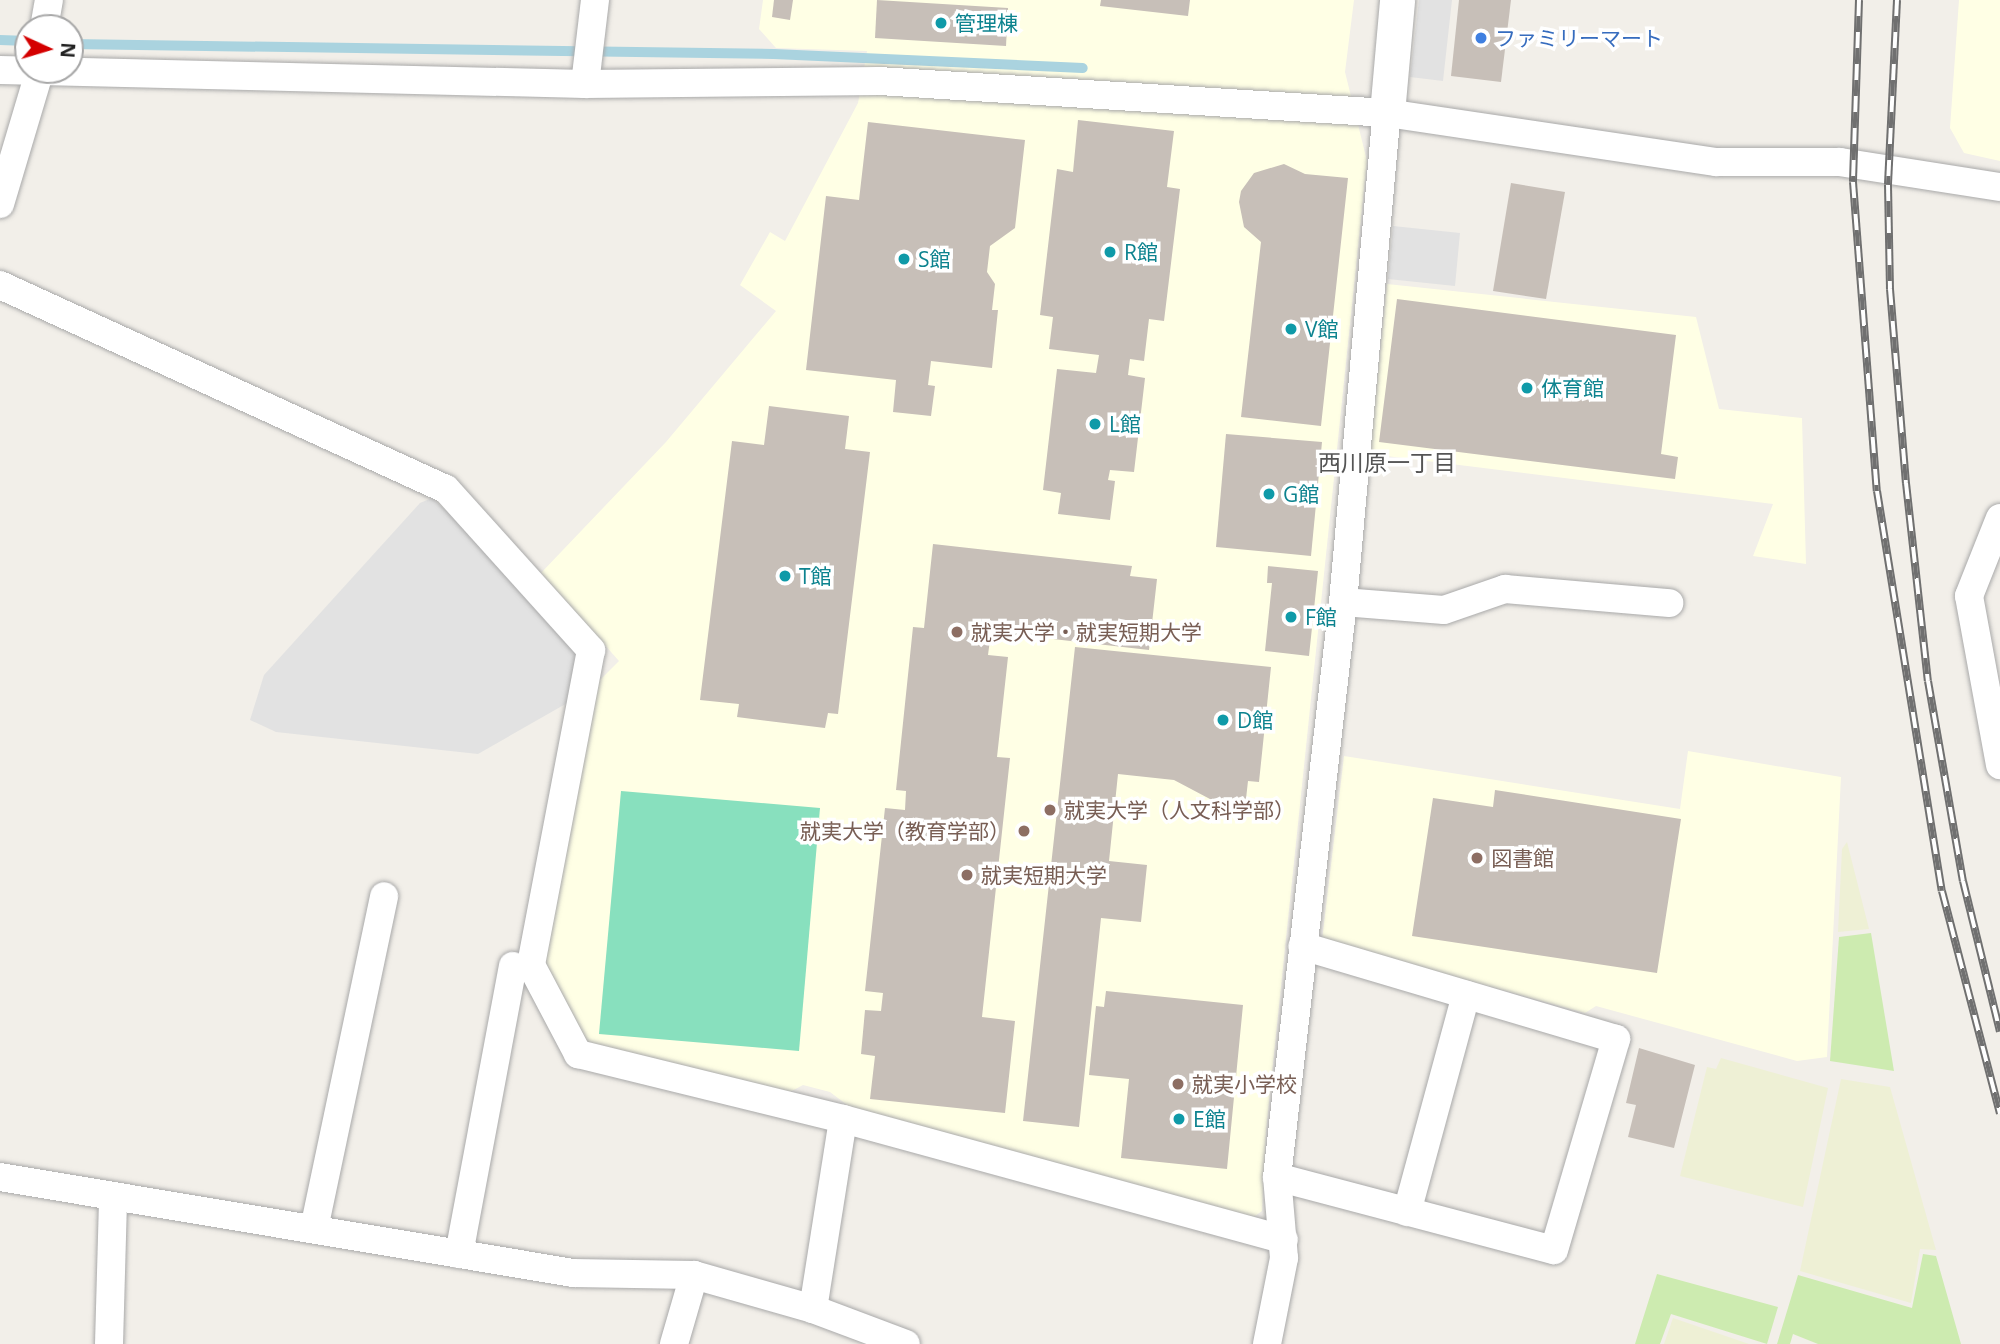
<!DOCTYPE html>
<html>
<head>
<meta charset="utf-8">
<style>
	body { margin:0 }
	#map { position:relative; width:2000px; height:1344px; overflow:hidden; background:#f2efe9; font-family:"Open Sans","Noto Sans JP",sans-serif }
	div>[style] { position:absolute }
	.education>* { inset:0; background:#ffffe5 }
	.farmland>* { inset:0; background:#eef0d5 }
	.grass>* { inset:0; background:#cdebb0 }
	.pitch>* { inset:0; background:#88e0be }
	.parking>* { inset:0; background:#e2e2e2 }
	.stream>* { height:10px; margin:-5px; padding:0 5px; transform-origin:5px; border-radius:5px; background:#aad3df }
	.building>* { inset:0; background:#c7bfb8 }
	.roads { filter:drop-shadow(0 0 2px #a9a9a9) drop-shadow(0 0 2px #a9a9a9) }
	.minor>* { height:28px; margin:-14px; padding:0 14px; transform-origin:14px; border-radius:14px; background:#fff }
	.tertiary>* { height:35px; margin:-17.5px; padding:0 17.5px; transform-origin:17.5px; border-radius:17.5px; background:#fff }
	.rail>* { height:8px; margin-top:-4px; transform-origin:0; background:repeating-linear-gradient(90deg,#fff 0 16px,#707070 0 32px); box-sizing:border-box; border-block:2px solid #707070 }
	.dots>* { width:19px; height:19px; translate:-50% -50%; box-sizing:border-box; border:4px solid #fff; border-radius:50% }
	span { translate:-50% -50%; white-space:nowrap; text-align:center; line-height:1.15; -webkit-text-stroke:7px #fff; paint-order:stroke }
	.culture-label { font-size:21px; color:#0d838f }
	.left { translate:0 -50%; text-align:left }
	.shop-label { font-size:21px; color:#366cbe }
	.education-label { font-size:21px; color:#785e54 }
	.right { translate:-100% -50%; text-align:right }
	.neighbourhood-label { font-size:23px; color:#555 }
	.north { position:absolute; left:14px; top:14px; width:70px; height:70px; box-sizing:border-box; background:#fff; border:2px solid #a7a7a7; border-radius:50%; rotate:94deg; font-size:19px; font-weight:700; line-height:28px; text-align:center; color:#222 }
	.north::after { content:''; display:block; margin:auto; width:24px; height:32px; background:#d40000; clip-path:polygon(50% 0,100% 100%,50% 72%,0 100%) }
</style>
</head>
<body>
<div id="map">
	<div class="education">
		<i style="clip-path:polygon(763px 0,1354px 0,1345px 72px,1367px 161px,1266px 1131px,1262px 1211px,1251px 1219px,855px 1111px,830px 1092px,803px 1085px,788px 1093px,582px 1041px,541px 954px,596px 684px,619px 661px,541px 573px,666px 442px,776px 311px,740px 285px,770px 232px,785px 241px,858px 103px,867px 51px,776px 48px,759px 29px)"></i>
		<i style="clip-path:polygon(1959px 0,2000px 0,2000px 161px,1964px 153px,1950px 128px)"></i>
		<i style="clip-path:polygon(1387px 284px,1696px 317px,1719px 409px,1802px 418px,1806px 564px,1753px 556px,1773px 504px,1370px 454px)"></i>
		<i style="clip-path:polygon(1688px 751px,1841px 777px,1827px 1057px,1797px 1061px,1596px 1006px,1585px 1013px,1322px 940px,1344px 756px,1680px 809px)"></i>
	</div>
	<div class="farmland">
		<i style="clip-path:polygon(1847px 842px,1869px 929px,1838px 932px,1842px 849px)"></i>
		<i style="clip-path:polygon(1721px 1058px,1828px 1088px,1803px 1207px,1680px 1176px,1707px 1067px,1716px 1069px)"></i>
		<i style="clip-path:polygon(1841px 1079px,1890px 1087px,1936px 1250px,1920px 1249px,1911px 1303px,1800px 1271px)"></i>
		<i style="clip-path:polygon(1673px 1318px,1749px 1344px,1664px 1344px)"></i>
	</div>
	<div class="grass">
		<i style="clip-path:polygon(1871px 933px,1894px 1071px,1830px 1061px,1839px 937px)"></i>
		<i style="clip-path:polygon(1923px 1254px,1936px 1256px,1961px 1344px,1818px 1344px,1793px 1334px,1790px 1344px,1777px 1344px,1798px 1275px,1912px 1308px)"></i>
		<i style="clip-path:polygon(1657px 1274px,1778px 1307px,1767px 1344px,1671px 1314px,1660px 1344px,1635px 1344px)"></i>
	</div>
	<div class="pitch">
		<i style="clip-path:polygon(621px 791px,820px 808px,799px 1051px,599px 1034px)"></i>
	</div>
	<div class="parking">
		<i style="clip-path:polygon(1419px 0,1452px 0,1443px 81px,1410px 77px)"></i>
		<i style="clip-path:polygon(1393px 226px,1460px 233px,1455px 286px,1388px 279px)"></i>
		<i style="clip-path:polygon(432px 498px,480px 542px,581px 654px,569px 702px,478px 754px,276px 732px,250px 720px,264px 675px,420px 503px)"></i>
	</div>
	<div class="stream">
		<i style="left:0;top:40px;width:28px;rotate:2deg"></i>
		<i style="left:70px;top:44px;width:704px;rotate:0.81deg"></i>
		<i style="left:774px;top:54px;width:309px;rotate:2.6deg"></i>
	</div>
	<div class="building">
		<i style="clip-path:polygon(774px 0,793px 0,790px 20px,772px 17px)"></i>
		<i style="clip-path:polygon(877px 0,1008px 8px,1006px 46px,875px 38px)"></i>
		<i style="clip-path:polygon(1101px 0,1190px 0,1188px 16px,1100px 6px)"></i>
		<i style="clip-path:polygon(1459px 0,1511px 0,1501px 82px,1451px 76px)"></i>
		<i style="clip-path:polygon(1078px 120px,1174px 131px,1167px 187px,1180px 189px,1164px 321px,1149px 319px,1144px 361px,1130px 359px,1128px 375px,1145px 378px,1134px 472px,1110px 470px,1108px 480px,1115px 481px,1110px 520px,1058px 514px,1061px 493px,1043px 490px,1057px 369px,1096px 373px,1099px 355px,1049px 349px,1053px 317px,1040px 315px,1057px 169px,1073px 172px)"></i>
		<i style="clip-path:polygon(868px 122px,1025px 140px,1015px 228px,990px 246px,987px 272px,995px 284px,992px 310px,998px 310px,992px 368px,931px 361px,928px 385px,935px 386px,931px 416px,893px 412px,896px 380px,806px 370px,826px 196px,859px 200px)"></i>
		<i style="clip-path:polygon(1284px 164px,1305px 174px,1348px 178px,1321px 426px,1241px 417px,1261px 242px,1244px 227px,1239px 202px,1241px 191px,1254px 173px)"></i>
		<i style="clip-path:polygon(1511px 183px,1565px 192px,1546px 299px,1493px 291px)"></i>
		<i style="clip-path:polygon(1397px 299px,1676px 335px,1661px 454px,1678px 457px,1675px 479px,1379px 442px)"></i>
		<i style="clip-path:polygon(769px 406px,849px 416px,845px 449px,870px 452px,838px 714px,828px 713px,825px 728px,737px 717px,739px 704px,700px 700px,732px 441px,764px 445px)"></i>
		<i style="clip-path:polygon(1226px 434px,1322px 442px,1311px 556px,1216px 547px)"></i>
		<i style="clip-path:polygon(933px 544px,1132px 566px,1130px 576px,1157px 579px,1149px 650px,991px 632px,988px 655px,1008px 657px,997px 757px,1010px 758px,982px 1017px,1015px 1021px,1005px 1113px,870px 1099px,875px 1056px,861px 1054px,865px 1010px,881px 1011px,883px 993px,865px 991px,885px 808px,905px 810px,906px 791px,896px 790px,913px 627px,924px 628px)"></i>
		<i style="clip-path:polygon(1268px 566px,1318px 571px,1309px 656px,1265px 651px,1272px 583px,1267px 583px)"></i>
		<i style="clip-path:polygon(1075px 647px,1271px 667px,1259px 782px,1248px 781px,1244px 817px,1174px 780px,1118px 774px,1109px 861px,1147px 865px,1141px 922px,1101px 918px,1079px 1127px,1023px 1121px)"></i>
		<i style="clip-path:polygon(1495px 790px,1681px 819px,1657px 973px,1412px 936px,1433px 798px,1493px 807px)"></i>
		<i style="clip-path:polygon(1106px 991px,1243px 1005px,1227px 1169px,1121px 1158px,1129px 1079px,1089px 1075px,1096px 1006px,1104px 1007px)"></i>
		<i style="clip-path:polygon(1639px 1048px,1695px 1065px,1674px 1148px,1628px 1137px,1636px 1105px,1626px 1103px)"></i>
	</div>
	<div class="roads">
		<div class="minor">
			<i style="left:44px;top:28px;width:28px;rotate:-80deg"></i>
			<i style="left:0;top:70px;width:585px;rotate:1.37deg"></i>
			<i style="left:585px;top:84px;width:294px;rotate:-0.6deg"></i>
			<i style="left:879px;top:81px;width:509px;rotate:3.6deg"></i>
			<i style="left:1387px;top:113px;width:333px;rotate:8.5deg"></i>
			<i style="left:1716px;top:162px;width:124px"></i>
			<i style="left:1840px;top:162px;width:162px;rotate:8.9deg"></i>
			<i style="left:585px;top:84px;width:85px;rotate:-83.2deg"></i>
			<i style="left:0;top:204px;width:140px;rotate:-73.4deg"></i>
			<i style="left:0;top:285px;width:490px;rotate:24.6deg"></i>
			<i style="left:446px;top:489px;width:217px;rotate:48deg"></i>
			<i style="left:591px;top:650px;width:321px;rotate:100.8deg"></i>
			<i style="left:531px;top:965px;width:101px;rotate:62.2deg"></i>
			<i style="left:578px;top:1054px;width:273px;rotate:13.8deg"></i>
			<i style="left:843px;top:1119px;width:457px;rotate:15.3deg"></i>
			<i style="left:2000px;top:518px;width:84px;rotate:111.7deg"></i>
			<i style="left:1969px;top:596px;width:172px;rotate:79.6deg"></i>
			<i style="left:1343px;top:602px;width:101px;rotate:4.5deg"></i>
			<i style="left:1444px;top:610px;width:65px;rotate:-19deg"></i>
			<i style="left:1505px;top:589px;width:165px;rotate:4.9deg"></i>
			<i style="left:0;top:1177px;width:581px;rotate:9.51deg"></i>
			<i style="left:573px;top:1273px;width:121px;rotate:0.9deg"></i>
			<i style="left:694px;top:1275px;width:124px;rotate:15.9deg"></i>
			<i style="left:813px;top:1309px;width:99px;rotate:20.6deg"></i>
			<i style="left:1277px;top:1177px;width:286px;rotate:14.8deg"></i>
			<i style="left:1554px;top:1250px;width:220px;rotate:-73.6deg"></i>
			<i style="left:1616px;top:1039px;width:327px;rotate:-163.5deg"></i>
			<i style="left:1407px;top:1212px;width:225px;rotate:-74.8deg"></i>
			<i style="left:314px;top:1229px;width:340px;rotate:-78.1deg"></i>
			<i style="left:459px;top:1254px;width:293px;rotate:-79.4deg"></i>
			<i style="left:813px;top:1309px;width:192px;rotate:-81deg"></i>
			<i style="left:109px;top:1344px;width:146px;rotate:-88.4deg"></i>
			<i style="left:674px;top:1344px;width:72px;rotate:-73.8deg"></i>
			<i style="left:1267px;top:1344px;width:88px;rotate:-78.8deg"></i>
			<i style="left:1284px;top:1258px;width:81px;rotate:-94.9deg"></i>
			<i style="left:1277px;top:1177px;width:579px;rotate:-83.45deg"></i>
			<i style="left:1343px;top:602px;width:491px;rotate:-84.9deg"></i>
		</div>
		<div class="tertiary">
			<i style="left:1387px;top:113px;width:113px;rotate:-84.9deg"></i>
		</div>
	</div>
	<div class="rail">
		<i style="left:1859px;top:0;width:182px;rotate:91.9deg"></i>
		<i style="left:1853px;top:182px;width:310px;rotate:85.6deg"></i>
		<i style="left:1877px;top:491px;width:405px;rotate:80.8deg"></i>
		<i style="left:1942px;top:891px;width:230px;rotate:75.4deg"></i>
		<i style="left:1897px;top:0;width:185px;rotate:92.8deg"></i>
		<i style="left:1888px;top:185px;width:104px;rotate:88.9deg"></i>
		<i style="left:1890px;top:289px;width:195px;rotate:85.3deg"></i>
		<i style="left:1906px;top:483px;width:199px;rotate:83.7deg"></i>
		<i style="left:1928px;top:681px;width:203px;rotate:80.1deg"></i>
		<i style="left:1963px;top:881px;width:155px;rotate:76.2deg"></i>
	</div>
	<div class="dots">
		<i style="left:941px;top:23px;background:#0f9aa8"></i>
		<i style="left:1481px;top:38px;background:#3f7fe0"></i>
		<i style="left:1110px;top:252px;background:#0f9aa8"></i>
		<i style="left:904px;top:259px;background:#0f9aa8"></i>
		<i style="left:1291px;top:329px;background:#0f9aa8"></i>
		<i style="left:1527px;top:388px;background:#0f9aa8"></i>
		<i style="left:1095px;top:424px;background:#0f9aa8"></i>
		<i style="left:1269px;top:494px;background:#0f9aa8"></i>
		<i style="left:785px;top:576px;background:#0f9aa8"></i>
		<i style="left:1291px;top:617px;background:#0f9aa8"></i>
		<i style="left:957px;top:632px;background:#8d6e63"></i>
		<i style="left:1223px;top:720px;background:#0f9aa8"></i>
		<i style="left:1050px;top:810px;background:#8d6e63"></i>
		<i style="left:1024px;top:831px;background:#8d6e63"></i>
		<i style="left:1477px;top:858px;background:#8d6e63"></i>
		<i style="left:967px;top:875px;background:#8d6e63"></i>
		<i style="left:1178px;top:1084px;background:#8d6e63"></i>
		<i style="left:1179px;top:1119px;background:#0f9aa8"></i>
	</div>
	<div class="culture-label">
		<span class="left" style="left:955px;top:23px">管理棟</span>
		<span class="left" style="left:1124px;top:252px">R館</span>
		<span class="left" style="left:918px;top:259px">S館</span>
		<span class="left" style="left:1305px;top:329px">V館</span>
		<span class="left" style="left:1541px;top:388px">体育館</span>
		<span class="left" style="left:1109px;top:424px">L館</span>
		<span class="left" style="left:1283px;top:494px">G館</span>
		<span class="left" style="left:799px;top:576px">T館</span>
		<span class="left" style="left:1305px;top:617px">F館</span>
		<span class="left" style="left:1237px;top:720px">D館</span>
		<span class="left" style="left:1193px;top:1119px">E館</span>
	</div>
	<div class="shop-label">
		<span class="left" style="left:1495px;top:38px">ファミリーマート</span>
	</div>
	<div class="education-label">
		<span class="left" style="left:971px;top:632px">就実大学・就実短期大学</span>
		<span class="left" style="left:1064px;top:810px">就実大学（人文科学部）</span>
		<span class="right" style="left:1010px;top:831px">就実大学（教育学部）</span>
		<span class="left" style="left:1491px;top:858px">図書館</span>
		<span class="left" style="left:981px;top:875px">就実短期大学</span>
		<span class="left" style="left:1192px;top:1084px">就実小学校</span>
	</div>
	<div class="neighbourhood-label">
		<span style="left:1387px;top:462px">西川原一丁目</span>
	</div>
	<div class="north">N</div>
</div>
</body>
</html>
